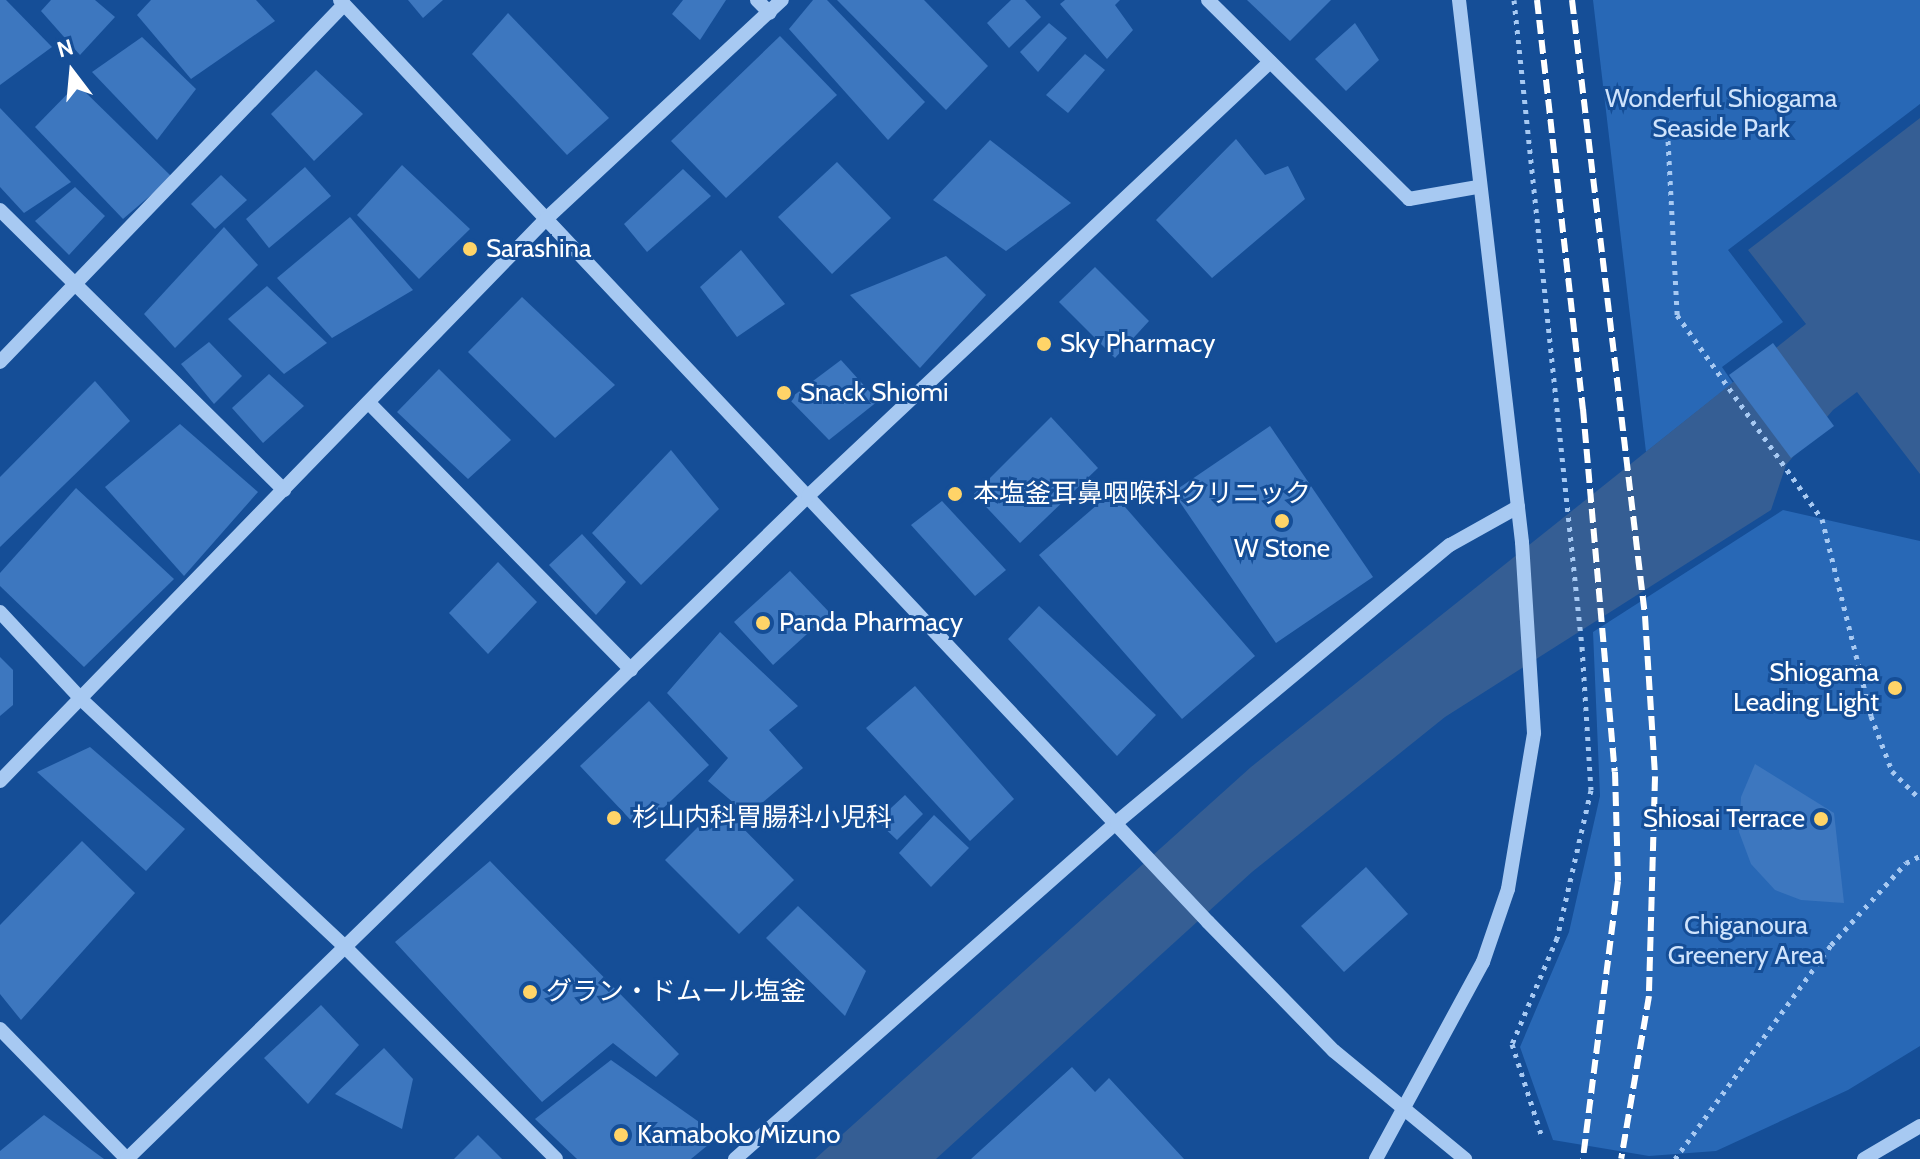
<!DOCTYPE html>
<html>
<head>
<meta charset="utf-8">
<style>
	body { margin:0 }
	#map { position:relative; width:1920px; height:1159px; overflow:hidden; background:#154e97; font-family:Cabin,"Noto Sans JP",sans-serif }
	div>[style] { position:absolute }
	.green>* { inset:0; background:#2868b6 }
	.water>* { inset:0; background:#355e94 }
	.building>* { inset:0; background:#3d77bf }
	.path>* { height:5px; margin-top:-2.5px; transform-origin:0; background:repeating-linear-gradient(90deg,#a7c9f2 0 4px,transparent 0 10px) }
	.minor>* { height:14px; margin:-7px; padding:0 7px; transform-origin:7px; border-radius:7px; background:#a7c9f2 }
	.rail>* { height:6px; margin-top:-3px; transform-origin:0; background:repeating-linear-gradient(90deg,#fff 0 14px,transparent 0 20px) }
	.dots>* { width:22px; height:22px; translate:-50% -50%; box-sizing:border-box; border:4px solid #154e97; border-radius:50% }
	span { translate:-50% -50%; white-space:nowrap; text-align:center; line-height:1.15; -webkit-text-stroke:6px #154e97; paint-order:stroke }
	.park-label { font-size:26px; color:#cfe3fc }
	.poi-label { font-size:26px; color:#fff }
	.left { translate:0 -50%; text-align:left }
	.right { translate:-100% -50%; text-align:right }
	.north { position:absolute; left:32px; top:32px; width:80px; height:80px; -webkit-text-stroke:6px #154e97; paint-order:stroke; rotate:344deg; font-size:22px; font-weight:700; line-height:32px; text-align:center; color:#fff }
	.north::after { content:''; display:block; margin:auto; width:28px; height:36px; background:#fff; clip-path:polygon(50% 0,100% 100%,50% 72%,0 100%) }
</style>
</head>
<body>
<div id="map">
	<div class="green">
		<i style="clip-path:polygon(1593px 0,1920px 0,1920px 104px,1728px 250px,1783px 322px,1722px 367px,1733px 383px,1646px 452px)"></i>
		<i style="clip-path:polygon(1783px 510px,1920px 541px,1920px 1046px,1848px 1090px,1716px 1151px,1649px 1156px,1553px 1140px,1520px 1047px,1569px 932px,1600px 796px,1593px 632px)"></i>
	</div>
	<div class="water">
		<i style="clip-path:polygon(1920px 118px,1920px 474px,1857px 392px,1833px 410px,1786px 465px,1771px 510px,1445px 717px,1252px 872px,936px 1159px,815px 1159px,1251px 767px,1806px 324px,1748px 250px)"></i>
	</div>
	<div class="building">
		<i style="clip-path:polygon(0 0,6px 0,52px 47px,0 85px)"></i>
		<i style="clip-path:polygon(51px 0,95px 0,115px 17px,80px 55px,41px 11px)"></i>
		<i style="clip-path:polygon(151px 0,256px 0,275px 21px,191px 79px,137px 15px)"></i>
		<i style="clip-path:polygon(408px 0,443px 0,423px 18px)"></i>
		<i style="clip-path:polygon(683px 0,726px 0,700px 40px,672px 14px)"></i>
		<i style="clip-path:polygon(813px 0,827px 0,925px 102px,888px 140px,789px 29px)"></i>
		<i style="clip-path:polygon(837px 0,924px 0,988px 66px,946px 110px)"></i>
		<i style="clip-path:polygon(1011px 0,1025px 0,1041px 17px,1009px 48px,987px 23px)"></i>
		<i style="clip-path:polygon(1065px 0,1120px 0,1115px 5px,1133px 30px,1107px 59px,1060px 4px)"></i>
		<i style="clip-path:polygon(1247px 0,1331px 0,1290px 41px)"></i>
		<i style="clip-path:polygon(508px 13px,609px 118px,567px 155px,472px 54px)"></i>
		<i style="clip-path:polygon(1049px 23px,1067px 38px,1038px 72px,1020px 52px)"></i>
		<i style="clip-path:polygon(1355px 23px,1379px 60px,1346px 91px,1315px 59px)"></i>
		<i style="clip-path:polygon(780px 36px,837px 95px,726px 198px,671px 141px)"></i>
		<i style="clip-path:polygon(142px 37px,196px 89px,157px 140px,92px 72px)"></i>
		<i style="clip-path:polygon(1085px 54px,1105px 70px,1068px 113px,1046px 95px)"></i>
		<i style="clip-path:polygon(316px 70px,363px 114px,314px 161px,271px 114px)"></i>
		<i style="clip-path:polygon(77px 84px,172px 177px,123px 219px,35px 127px)"></i>
		<i style="clip-path:polygon(0 108px,71px 182px,24px 213px,0 187px)"></i>
		<i style="clip-path:polygon(1236px 139px,1265px 175px,1288px 166px,1305px 199px,1212px 278px,1156px 220px)"></i>
		<i style="clip-path:polygon(990px 140px,1071px 203px,1006px 251px,933px 200px)"></i>
		<i style="clip-path:polygon(837px 162px,891px 218px,832px 274px,778px 217px)"></i>
		<i style="clip-path:polygon(402px 165px,470px 229px,419px 279px,357px 215px)"></i>
		<i style="clip-path:polygon(305px 167px,331px 196px,269px 248px,246px 219px)"></i>
		<i style="clip-path:polygon(683px 169px,711px 196px,647px 252px,624px 224px)"></i>
		<i style="clip-path:polygon(221px 175px,247px 200px,215px 229px,191px 204px)"></i>
		<i style="clip-path:polygon(75px 187px,105px 216px,69px 255px,35px 221px)"></i>
		<i style="clip-path:polygon(350px 217px,413px 290px,332px 338px,277px 278px)"></i>
		<i style="clip-path:polygon(224px 227px,258px 265px,175px 348px,144px 314px)"></i>
		<i style="clip-path:polygon(741px 250px,785px 304px,737px 337px,700px 287px)"></i>
		<i style="clip-path:polygon(946px 256px,986px 295px,920px 368px,850px 295px)"></i>
		<i style="clip-path:polygon(1095px 267px,1149px 321px,1115px 358px,1059px 302px)"></i>
		<i style="clip-path:polygon(267px 286px,327px 343px,284px 374px,228px 319px)"></i>
		<i style="clip-path:polygon(522px 297px,615px 385px,555px 438px,468px 352px)"></i>
		<i style="clip-path:polygon(209px 342px,242px 376px,214px 404px,181px 364px)"></i>
		<i style="clip-path:polygon(1773px 343px,1834px 426px,1791px 458px,1729px 375px)"></i>
		<i style="clip-path:polygon(841px 360px,878px 401px,829px 440px,789px 399px)"></i>
		<i style="clip-path:polygon(439px 369px,511px 440px,468px 479px,397px 412px)"></i>
		<i style="clip-path:polygon(269px 374px,304px 406px,263px 443px,232px 408px)"></i>
		<i style="clip-path:polygon(95px 381px,130px 421px,0 547px,0 477px)"></i>
		<i style="clip-path:polygon(1051px 417px,1098px 468px,1020px 543px,974px 494px)"></i>
		<i style="clip-path:polygon(180px 424px,258px 492px,184px 576px,105px 487px)"></i>
		<i style="clip-path:polygon(1270px 426px,1373px 577px,1276px 643px,1173px 492px)"></i>
		<i style="clip-path:polygon(671px 450px,719px 509px,641px 585px,592px 533px)"></i>
		<i style="clip-path:polygon(76px 488px,174px 579px,84px 667px,0 586px,0 573px)"></i>
		<i style="clip-path:polygon(1112px 492px,1255px 656px,1182px 719px,1039px 555px)"></i>
		<i style="clip-path:polygon(942px 501px,1006px 570px,975px 596px,911px 525px)"></i>
		<i style="clip-path:polygon(582px 534px,626px 582px,596px 615px,549px 565px)"></i>
		<i style="clip-path:polygon(498px 562px,537px 602px,488px 654px,449px 613px)"></i>
		<i style="clip-path:polygon(790px 571px,830px 613px,773px 665px,734px 622px)"></i>
		<i style="clip-path:polygon(1039px 606px,1156px 715px,1117px 756px,1008px 639px)"></i>
		<i style="clip-path:polygon(720px 632px,798px 706px,769px 730px,803px 768px,748px 815px,708px 781px,728px 758px,667px 693px)"></i>
		<i style="clip-path:polygon(0 657px,13px 670px,13px 705px,0 716px)"></i>
		<i style="clip-path:polygon(915px 686px,1014px 799px,970px 841px,866px 728px)"></i>
		<i style="clip-path:polygon(649px 701px,709px 765px,640px 830px,580px 766px)"></i>
		<i style="clip-path:polygon(90px 747px,185px 829px,146px 871px,37px 772px)"></i>
		<i style="clip-path:polygon(1755px 764px,1834px 813px,1844px 903px,1801px 900px,1775px 890px,1751px 864px,1739px 832px,1741px 797px)"></i>
		<i style="clip-path:polygon(905px 795px,923px 814px,897px 840px,877px 821px)"></i>
		<i style="clip-path:polygon(720px 805px,794px 880px,739px 934px,665px 860px)"></i>
		<i style="clip-path:polygon(934px 815px,969px 848px,931px 887px,899px 853px)"></i>
		<i style="clip-path:polygon(82px 841px,135px 893px,21px 1020px,0 994px,0 925px)"></i>
		<i style="clip-path:polygon(490px 861px,679px 1054px,656px 1077px,613px 1043px,542px 1102px,395px 942px)"></i>
		<i style="clip-path:polygon(1366px 867px,1408px 914px,1344px 972px,1301px 926px)"></i>
		<i style="clip-path:polygon(798px 906px,866px 971px,845px 1016px,766px 938px)"></i>
		<i style="clip-path:polygon(321px 1005px,359px 1045px,308px 1104px,264px 1058px)"></i>
		<i style="clip-path:polygon(384px 1048px,413px 1079px,402px 1129px,335px 1094px)"></i>
		<i style="clip-path:polygon(611px 1060px,719px 1136px,691px 1159px,577px 1159px,535px 1119px)"></i>
		<i style="clip-path:polygon(1072px 1067px,1095px 1092px,1109px 1078px,1184px 1159px,971px 1159px)"></i>
		<i style="clip-path:polygon(44px 1115px,104px 1159px,0 1159px,0 1151px)"></i>
		<i style="clip-path:polygon(478px 1135px,502px 1159px,454px 1159px)"></i>
	</div>
	<div class="path">
		<i style="left:1514px;top:0;width:651px;rotate:84deg"></i>
		<i style="left:1582px;top:647px;width:143px;rotate:86.4deg"></i>
		<i style="left:1591px;top:790px;width:152px;rotate:102.9deg"></i>
		<i style="left:1557px;top:938px;width:115px;rotate:113deg"></i>
		<i style="left:1512px;top:1044px;width:95px;rotate:72.1deg"></i>
		<i style="left:1667px;top:121px;width:194px;rotate:87deg"></i>
		<i style="left:1677px;top:315px;width:250px;rotate:54.6deg"></i>
		<i style="left:1822px;top:519px;width:203px;rotate:76deg"></i>
		<i style="left:1871px;top:716px;width:59px;rotate:69.1deg"></i>
		<i style="left:1892px;top:771px;width:40px;rotate:45deg"></i>
		<i style="left:1675px;top:1159px;width:265px;rotate:-53.9deg"></i>
		<i style="left:1831px;top:945px;width:111px;rotate:-47.6deg"></i>
		<i style="left:1906px;top:863px;width:16px;rotate:-27deg"></i>
	</div>
	<div class="minor">
		<i style="left:340px;top:0;width:1266px;rotate:46.73deg"></i>
		<i style="left:1208px;top:922px;width:180px;rotate:45.7deg"></i>
		<i style="left:1334px;top:1051px;width:170px;rotate:39.5deg"></i>
		<i style="left:757px;top:0;width:18px;rotate:45deg"></i>
		<i style="left:1208px;top:0;width:283px;rotate:44.7deg"></i>
		<i style="left:1409px;top:199px;width:70px;rotate:-9.9deg"></i>
		<i style="left:0;top:210px;width:399px;rotate:44.6deg"></i>
		<i style="left:0;top:362px;width:496px;rotate:-46.1deg"></i>
		<i style="left:369px;top:403px;width:374px;rotate:45.5deg"></i>
		<i style="left:0;top:612px;width:120px;rotate:47deg"></i>
		<i style="left:82px;top:700px;width:364px;rotate:43.2deg"></i>
		<i style="left:347px;top:949px;width:296px;rotate:45.1deg"></i>
		<i style="left:0;top:781px;width:784px;rotate:-45.83deg"></i>
		<i style="left:546px;top:219px;width:322px;rotate:-42.9deg"></i>
		<i style="left:0;top:1029px;width:182px;rotate:45.7deg"></i>
		<i style="left:127px;top:1159px;width:950px;rotate:-44.23deg"></i>
		<i style="left:808px;top:496px;width:634px;rotate:-43.21deg"></i>
		<i style="left:735px;top:1159px;width:509px;rotate:-41.42deg"></i>
		<i style="left:1117px;top:822px;width:433px;rotate:-39.8deg"></i>
		<i style="left:1450px;top:545px;width:78px;rotate:-29.2deg"></i>
		<i style="left:1376px;top:1159px;width:224px;rotate:-61.5deg"></i>
		<i style="left:1483px;top:962px;width:77px;rotate:-71.1deg"></i>
		<i style="left:1508px;top:889px;width:158px;rotate:-80.5deg"></i>
		<i style="left:1534px;top:733px;width:191px;rotate:-93.6deg"></i>
		<i style="left:1522px;top:542px;width:546px;rotate:-96.63deg"></i>
		<i style="left:1864px;top:1159px;width:65px;rotate:-30.5deg"></i>
	</div>
	<div class="rail">
		<i style="left:1537px;top:0;width:412px;rotate:83.6deg"></i>
		<i style="left:1583px;top:409px;width:364px;rotate:85deg"></i>
		<i style="left:1615px;top:772px;width:109px;rotate:88.4deg"></i>
		<i style="left:1618px;top:881px;width:280px;rotate:97.2deg"></i>
		<i style="left:1572px;top:0;width:620px;rotate:83.24deg"></i>
		<i style="left:1645px;top:616px;width:161px;rotate:86.4deg"></i>
		<i style="left:1655px;top:777px;width:219px;rotate:91.6deg"></i>
		<i style="left:1649px;top:996px;width:165px;rotate:99.7deg"></i>
	</div>
	<div class="dots">
		<i style="left:470px;top:249px;background:#ffd468"></i>
		<i style="left:1044px;top:344px;background:#ffd468"></i>
		<i style="left:784px;top:393px;background:#ffd468"></i>
		<i style="left:955px;top:494px;background:#ffd468"></i>
		<i style="left:1282px;top:521px;background:#ffd468"></i>
		<i style="left:763px;top:623px;background:#ffd468"></i>
		<i style="left:1895px;top:688px;background:#ffd468"></i>
		<i style="left:614px;top:818px;background:#ffd468"></i>
		<i style="left:1821px;top:819px;background:#ffd468"></i>
		<i style="left:530px;top:992px;background:#ffd468"></i>
		<i style="left:621px;top:1135px;background:#ffd468"></i>
	</div>
	<div class="park-label">
		<span style="left:1721px;top:114px">Wonderful Shiogama<br>Seaside Park</span>
		<span style="left:1746px;top:941px">Chiganoura<br>Greenery Area</span>
	</div>
	<div class="poi-label">
		<span class="left" style="left:486px;top:249px">Sarashina</span>
		<span class="left" style="left:1060px;top:344px">Sky Pharmacy</span>
		<span class="left" style="left:800px;top:393px">Snack Shiomi</span>
		<span class="left" style="left:973px;top:494px">本塩釜耳鼻咽喉科クリニック</span>
		<span style="left:1282px;top:549px">W Stone</span>
		<span class="left" style="left:779px;top:623px">Panda Pharmacy</span>
		<span class="right" style="left:1879px;top:688px">Shiogama<br>Leading Light</span>
		<span class="left" style="left:632px;top:818px">杉山内科胃腸科小児科</span>
		<span class="right" style="left:1805px;top:819px">Shiosai Terrace</span>
		<span class="left" style="left:546px;top:992px">グラン・ドムール塩釜</span>
		<span class="left" style="left:637px;top:1135px">Kamaboko Mizuno</span>
	</div>
	<div class="north">N</div>
</div>
</body>
</html>
